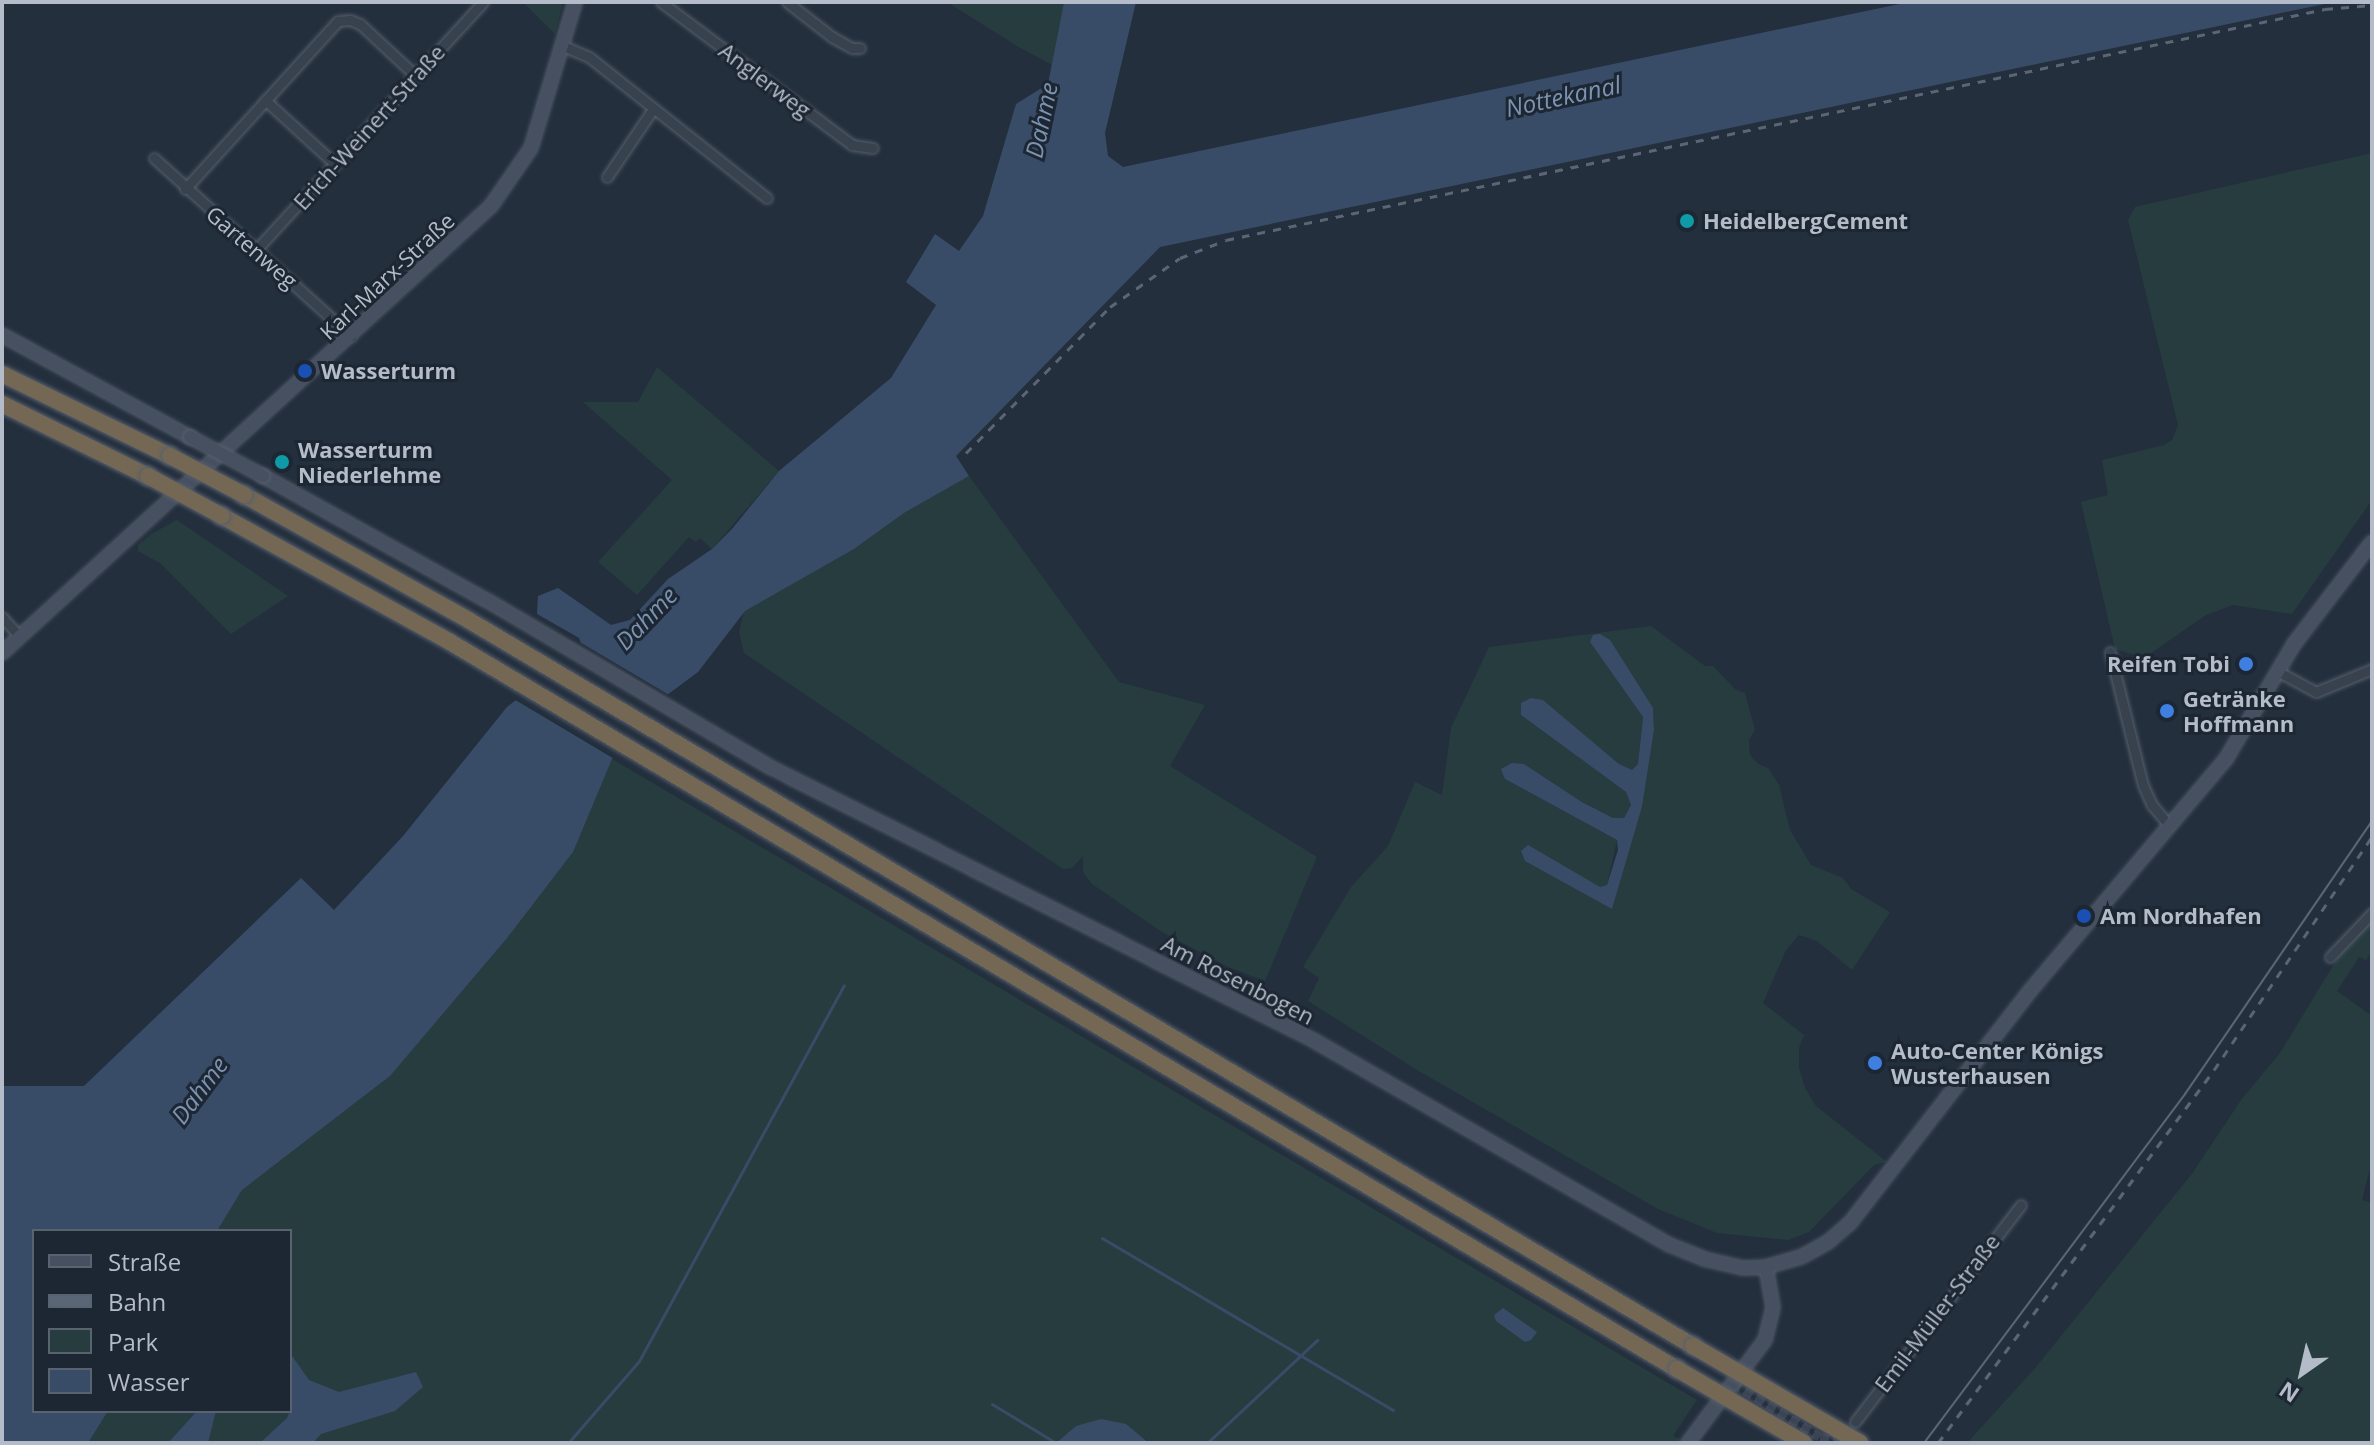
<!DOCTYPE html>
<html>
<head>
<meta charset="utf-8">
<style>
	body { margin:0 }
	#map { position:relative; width:2374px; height:1445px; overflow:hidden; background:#242f3e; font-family:"Open Sans",sans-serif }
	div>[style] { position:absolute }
	.green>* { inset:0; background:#263c3f }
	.water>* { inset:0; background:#394c67 }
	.pier>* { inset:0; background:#242f3e }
	.stream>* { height:3px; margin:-1.5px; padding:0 1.5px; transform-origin:1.5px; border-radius:1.5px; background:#394c67 }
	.street-tunnel>* { height:9px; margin-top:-4.5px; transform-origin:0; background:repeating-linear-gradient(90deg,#3a4453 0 9px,transparent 0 13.5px) }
	.roads { filter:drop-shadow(0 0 2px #565f6c) drop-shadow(0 0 2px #565f6c) }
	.street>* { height:9px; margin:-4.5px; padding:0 4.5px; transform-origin:4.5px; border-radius:4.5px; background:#38414e }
	.secondary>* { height:12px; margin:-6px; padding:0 6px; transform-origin:6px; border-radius:6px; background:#465061 }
	.highway>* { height:16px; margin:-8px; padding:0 8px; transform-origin:8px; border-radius:8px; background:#746855 }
	.tram>* { height:2px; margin:-1px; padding:0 1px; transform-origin:1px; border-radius:1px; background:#5a6575 }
	.rail>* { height:3px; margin-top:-1.5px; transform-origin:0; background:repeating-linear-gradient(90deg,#5a6575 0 8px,transparent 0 16px) }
	.bridges { filter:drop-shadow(0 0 2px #565f6c) drop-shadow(0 0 2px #565f6c) }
	.secondary-bridge>* { height:12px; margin:-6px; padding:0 6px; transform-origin:6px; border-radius:6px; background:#465061 }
	.highway-bridge>* { height:16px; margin:-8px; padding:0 8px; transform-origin:8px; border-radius:8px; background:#746855 }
	.dots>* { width:22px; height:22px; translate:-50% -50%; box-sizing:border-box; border:4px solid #1d2633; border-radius:50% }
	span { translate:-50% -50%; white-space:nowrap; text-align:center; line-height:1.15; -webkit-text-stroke:6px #1d2633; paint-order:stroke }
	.street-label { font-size:22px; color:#b4bcc9 }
	.poi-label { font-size:22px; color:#b4bcc9; font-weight:700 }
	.left { translate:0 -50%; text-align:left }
	.right { translate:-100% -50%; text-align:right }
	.water-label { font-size:24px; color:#7c92b1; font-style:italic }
	.frame { position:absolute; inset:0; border:4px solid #b4bcc9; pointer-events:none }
	.legend { position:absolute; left:32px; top:1229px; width:260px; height:184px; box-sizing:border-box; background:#1d2633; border:2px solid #59626f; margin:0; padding:10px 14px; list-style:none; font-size:24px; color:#b4bcc9 }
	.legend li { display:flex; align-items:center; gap:16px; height:40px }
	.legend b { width:40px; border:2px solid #59626f }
	.north { position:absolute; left:2262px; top:1333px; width:80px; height:80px; -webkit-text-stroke:6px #1d2633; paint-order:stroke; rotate:214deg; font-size:22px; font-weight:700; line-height:32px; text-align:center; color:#b4bcc9 }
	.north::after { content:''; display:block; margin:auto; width:28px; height:36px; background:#b4bcc9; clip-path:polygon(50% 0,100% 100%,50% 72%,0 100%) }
</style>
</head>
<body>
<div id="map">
	<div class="green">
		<i style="clip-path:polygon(523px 2px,563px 2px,555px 34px)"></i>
		<i style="clip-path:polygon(947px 2px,1064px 2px,1052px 65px,1017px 46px)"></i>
		<i style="clip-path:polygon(2372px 153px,2372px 500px,2292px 614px,2233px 605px,2206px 615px,2144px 658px,2115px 649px,2081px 502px,2108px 495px,2102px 460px,2164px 445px,2172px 440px,2178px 425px,2128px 220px,2135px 207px)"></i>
		<i style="clip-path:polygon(657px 367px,779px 471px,712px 549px,700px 538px,696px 542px,689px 537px,637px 595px,598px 562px,672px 480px,583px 402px,638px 402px)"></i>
		<i style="clip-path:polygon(969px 476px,1119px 682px,1205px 705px,1170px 766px,1317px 857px,1265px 981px,1226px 966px,1162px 932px,1092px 884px,1083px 872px,1083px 856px,1072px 868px,1063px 869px,744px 653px,739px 632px,744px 611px,854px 549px,904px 513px)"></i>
		<i style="clip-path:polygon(177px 520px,288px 596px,231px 634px,160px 563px,138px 551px,138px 545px,151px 534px)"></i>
		<i style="clip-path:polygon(evenodd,1651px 626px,1705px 666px,1713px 666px,1736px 690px,1745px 693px,1755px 730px,1749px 740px,1750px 755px,1758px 764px,1768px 768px,1779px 785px,1790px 830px,1811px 865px,1843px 878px,1851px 889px,1890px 912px,1852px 970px,1817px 941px,1799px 935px,1786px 950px,1763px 1003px,1804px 1035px,1799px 1048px,1799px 1068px,1805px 1088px,1816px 1106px,1887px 1162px,1874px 1165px,1809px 1232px,1788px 1240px,1717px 1233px,1658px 1209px,1417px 1070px,1308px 1001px,1319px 978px,1303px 967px,1351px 887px,1388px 846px,1415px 782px,1442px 795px,1451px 728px,1489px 647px,1651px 626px,1590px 642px,1653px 708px,1654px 730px,1642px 807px,1612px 909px,1600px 888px,1607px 885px,1617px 840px,1505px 779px,1524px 764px,1582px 802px,1613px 818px,1624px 818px,1631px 805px,1626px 792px,1521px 715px,1543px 700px,1619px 764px,1632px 771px,1638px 764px,1643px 717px,1590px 642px)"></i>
		<i style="clip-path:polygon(612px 759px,1697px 1400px,1673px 1436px,1691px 1443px,1149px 1443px,1146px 1439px,1076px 1426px,1056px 1443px,88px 1443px,108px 1411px,290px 1411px,290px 1231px,217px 1231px,242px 1190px,390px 1076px,595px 795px)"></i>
		<i style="clip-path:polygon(2367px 921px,2372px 924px,2372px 951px,2366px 960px,2359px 957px,2337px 991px,2372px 1016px,2372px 1160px,2362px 1200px,2372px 1203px,2372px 1443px,1967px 1443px,2036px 1367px,2191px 1175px,2241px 1100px,2280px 1053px,2343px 949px)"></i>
	</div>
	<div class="water">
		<i style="clip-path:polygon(1064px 2px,1136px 2px,1105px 133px,1108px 156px,1123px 167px,1909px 2px,2334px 2px,1160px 247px,956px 456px,969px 476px,904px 513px,854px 549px,745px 611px,698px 672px,648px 709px,612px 759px,573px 852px,507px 938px,390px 1076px,242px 1190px,217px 1231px,34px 1231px,34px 1411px,108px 1411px,88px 1443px,2px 1443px,2px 1086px,84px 1086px,301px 878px,334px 910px,403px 836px,507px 707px,516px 700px,547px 718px,590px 667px,579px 638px,537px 614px,538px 596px,558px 588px,611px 625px,630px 620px,668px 579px,712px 549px,732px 529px,779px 471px,891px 378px,936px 305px,906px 282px,935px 234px,959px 251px,983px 216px,1016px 104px,1048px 84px)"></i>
		<i style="clip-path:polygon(1600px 634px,1610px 640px,1653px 708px,1654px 730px,1642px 807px,1612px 909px,1525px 861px,1521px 851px,1528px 845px,1600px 887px,1607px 885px,1618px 850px,1617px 840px,1505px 779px,1501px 769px,1512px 763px,1524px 764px,1582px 802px,1613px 818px,1624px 818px,1631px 805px,1626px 792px,1521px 715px,1521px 703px,1531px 698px,1543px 700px,1619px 764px,1632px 770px,1638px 764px,1643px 717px,1590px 642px,1593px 635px)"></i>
		<i style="clip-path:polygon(1503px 1308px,1537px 1332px,1531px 1340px,1525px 1342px,1496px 1321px,1494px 1315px)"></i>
		<i style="clip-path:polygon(290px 1353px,309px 1380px,339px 1392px,416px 1372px,423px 1387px,395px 1411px,321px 1434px,313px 1443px,260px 1443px,287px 1418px,290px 1411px)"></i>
		<i style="clip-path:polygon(216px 1411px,208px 1443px,168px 1443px,196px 1412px)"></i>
		<i style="clip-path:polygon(1101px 1419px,1126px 1424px,1149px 1443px,1056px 1443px,1076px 1426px)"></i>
	</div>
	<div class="pier">
		<i style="clip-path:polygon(534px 615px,671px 696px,651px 711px,616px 760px,512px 698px,518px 696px,546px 713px,586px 666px,576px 641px)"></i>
	</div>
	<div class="stream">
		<i style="left:1102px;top:1238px;width:338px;rotate:30.6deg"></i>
		<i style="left:992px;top:1404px;width:75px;rotate:31.4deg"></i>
		<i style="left:568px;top:1443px;width:108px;rotate:-49.1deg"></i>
		<i style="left:639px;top:1361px;width:428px;rotate:-61.4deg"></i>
		<i style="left:1207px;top:1443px;width:151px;rotate:-43.1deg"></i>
	</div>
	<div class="street-tunnel">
		<i style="left:1733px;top:1383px;width:102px;rotate:31.8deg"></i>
		<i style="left:1820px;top:1437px;width:14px;rotate:12deg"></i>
		<i style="left:1834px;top:1440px;width:12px;rotate:-24deg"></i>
		<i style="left:1845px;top:1435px;width:16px;rotate:-52deg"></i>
	</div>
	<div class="roads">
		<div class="street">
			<i style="left:661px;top:2px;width:239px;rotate:36.8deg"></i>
			<i style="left:852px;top:145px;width:21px;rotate:8deg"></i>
			<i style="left:787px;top:2px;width:57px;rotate:37.9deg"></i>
			<i style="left:832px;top:37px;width:23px;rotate:29deg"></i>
			<i style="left:852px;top:48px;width:8px"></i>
			<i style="left:563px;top:46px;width:28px;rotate:23deg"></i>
			<i style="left:589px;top:57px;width:227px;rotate:38.4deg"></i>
			<i style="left:265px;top:100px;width:95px;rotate:42.4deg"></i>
			<i style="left:154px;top:158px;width:266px;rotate:42.1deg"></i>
			<i style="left:607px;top:177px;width:82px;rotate:-55.9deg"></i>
			<i style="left:185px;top:189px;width:227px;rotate:-47.7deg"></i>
			<i style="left:338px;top:21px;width:12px;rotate:-5deg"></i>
			<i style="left:350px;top:20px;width:11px;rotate:22deg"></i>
			<i style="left:360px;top:24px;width:76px;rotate:42.9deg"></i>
			<i style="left:255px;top:251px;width:338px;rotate:-47.5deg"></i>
			<i style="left:2px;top:617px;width:27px;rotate:48deg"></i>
			<i style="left:2110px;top:652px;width:137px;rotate:76.1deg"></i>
			<i style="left:2143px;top:785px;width:22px;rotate:66deg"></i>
			<i style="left:2152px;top:805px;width:25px;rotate:50deg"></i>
			<i style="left:2277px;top:671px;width:44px;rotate:28.3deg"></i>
			<i style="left:2316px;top:692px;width:61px;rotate:-22.3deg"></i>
			<i style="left:2330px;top:957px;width:61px;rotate:-46.3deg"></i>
			<i style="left:1855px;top:1422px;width:273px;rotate:-52.6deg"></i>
		</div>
		<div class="secondary">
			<i style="left:2px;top:335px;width:214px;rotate:28.5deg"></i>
			<i style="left:263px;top:476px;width:257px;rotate:29.1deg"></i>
			<i style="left:488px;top:601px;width:329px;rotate:30.5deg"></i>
			<i style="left:772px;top:768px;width:606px;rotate:26.69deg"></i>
			<i style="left:1313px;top:1040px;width:412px;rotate:29.9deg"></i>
			<i style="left:1670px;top:1245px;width:37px;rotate:22deg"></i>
			<i style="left:1704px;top:1259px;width:39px;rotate:13deg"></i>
			<i style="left:1742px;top:1268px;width:24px;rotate:-2deg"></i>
			<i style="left:1766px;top:1267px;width:36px;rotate:-16deg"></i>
			<i style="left:1801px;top:1257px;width:31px;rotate:-29deg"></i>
			<i style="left:1828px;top:1242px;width:29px;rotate:-41deg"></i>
			<i style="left:1850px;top:1223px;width:292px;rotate:-52.2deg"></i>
			<i style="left:2029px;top:992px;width:305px;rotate:-49.8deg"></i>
			<i style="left:2226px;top:759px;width:134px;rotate:-59.4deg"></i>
			<i style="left:2294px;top:644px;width:128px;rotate:-52.6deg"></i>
			<i style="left:2px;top:653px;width:663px;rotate:-42.43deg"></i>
			<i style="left:491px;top:206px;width:70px;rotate:-55.4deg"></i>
			<i style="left:531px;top:148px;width:152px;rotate:-73.2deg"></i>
			<i style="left:1688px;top:1443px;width:129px;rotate:-53.2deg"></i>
			<i style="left:1765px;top:1340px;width:34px;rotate:-76deg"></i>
			<i style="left:1773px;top:1307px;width:41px;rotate:-99.9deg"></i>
		</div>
		<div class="highway">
			<i style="left:2px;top:374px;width:187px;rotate:26deg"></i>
			<i style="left:2px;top:404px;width:163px;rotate:26.3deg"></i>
			<i style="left:244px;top:495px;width:259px;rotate:29.1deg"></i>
			<i style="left:470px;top:621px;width:1422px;rotate:30.66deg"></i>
			<i style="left:222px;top:516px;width:260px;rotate:28.9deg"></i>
			<i style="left:450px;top:642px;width:1426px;rotate:30.65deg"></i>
		</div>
	</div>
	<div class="tram">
		<i style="left:1924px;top:1443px;width:436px;rotate:-53.2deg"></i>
		<i style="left:2185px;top:1094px;width:331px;rotate:-55.6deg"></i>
	</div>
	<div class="rail">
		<i style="left:966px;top:453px;width:205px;rotate:-45.4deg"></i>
		<i style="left:1110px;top:307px;width:85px;rotate:-35deg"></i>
		<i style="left:1180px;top:258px;width:49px;rotate:-21.4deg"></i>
		<i style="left:1226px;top:240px;width:1123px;rotate:-11.87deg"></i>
		<i style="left:2325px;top:9px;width:47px;rotate:-4.9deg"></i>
		<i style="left:1938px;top:1443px;width:464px;rotate:-53.5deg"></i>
		<i style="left:2214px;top:1070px;width:282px;rotate:-55.9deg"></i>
	</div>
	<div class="bridges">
		<div class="secondary-bridge">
			<i style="left:190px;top:437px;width:83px;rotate:28.1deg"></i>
		</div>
		<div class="highway-bridge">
			<i style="left:170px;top:456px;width:84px;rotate:27.8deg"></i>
			<i style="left:148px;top:476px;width:84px;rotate:28.4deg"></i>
			<i style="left:1693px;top:1346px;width:193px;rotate:30.1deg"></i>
			<i style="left:1677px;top:1369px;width:147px;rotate:30.2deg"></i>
		</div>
	</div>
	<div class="dots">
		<i style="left:1687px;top:221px;background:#0f9aa8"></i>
		<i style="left:305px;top:371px;background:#1a4fb4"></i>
		<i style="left:282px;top:462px;background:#0f9aa8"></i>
		<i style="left:2246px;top:664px;background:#3f7fe0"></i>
		<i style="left:2167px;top:711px;background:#3f7fe0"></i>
		<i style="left:2084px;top:916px;background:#1a4fb4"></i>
		<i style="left:1875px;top:1063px;background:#3f7fe0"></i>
	</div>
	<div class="street-label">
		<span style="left:765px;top:80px;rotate:37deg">Anglerweg</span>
		<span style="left:369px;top:127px;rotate:-48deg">Erich-Weinert-Straße</span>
		<span style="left:252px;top:247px;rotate:41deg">Gartenweg</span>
		<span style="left:387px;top:276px;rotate:-43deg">Karl-Marx-Straße</span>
		<span style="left:1238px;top:980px;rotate:27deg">Am Rosenbogen</span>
		<span style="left:1937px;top:1313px;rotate:-53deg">Emil-Müller-Straße</span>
	</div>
	<div class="poi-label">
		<span class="left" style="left:1703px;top:221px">HeidelbergCement</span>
		<span class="left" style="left:321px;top:371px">Wasserturm</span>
		<span class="left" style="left:298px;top:462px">Wasserturm<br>Niederlehme</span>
		<span class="right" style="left:2230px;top:664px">Reifen Tobi</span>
		<span class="left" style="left:2183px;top:711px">Getränke<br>Hoffmann</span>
		<span class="left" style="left:2100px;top:916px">Am Nordhafen</span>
		<span class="left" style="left:1891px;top:1063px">Auto-Center Königs<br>Wusterhausen</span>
	</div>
	<div class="water-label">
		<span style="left:1563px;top:96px;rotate:-12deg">Nottekanal</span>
		<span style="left:1041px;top:120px;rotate:-78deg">Dahme</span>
		<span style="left:646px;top:618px;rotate:-46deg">Dahme</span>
		<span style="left:199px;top:1090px;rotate:-53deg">Dahme</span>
	</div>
	<div class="frame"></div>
	<ul class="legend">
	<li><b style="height:10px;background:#465061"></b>Straße</li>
	<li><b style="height:10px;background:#5a6575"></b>Bahn</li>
	<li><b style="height:22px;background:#263c3f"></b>Park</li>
	<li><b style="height:22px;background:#394c67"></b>Wasser</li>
	</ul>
	<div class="north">N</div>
</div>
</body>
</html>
